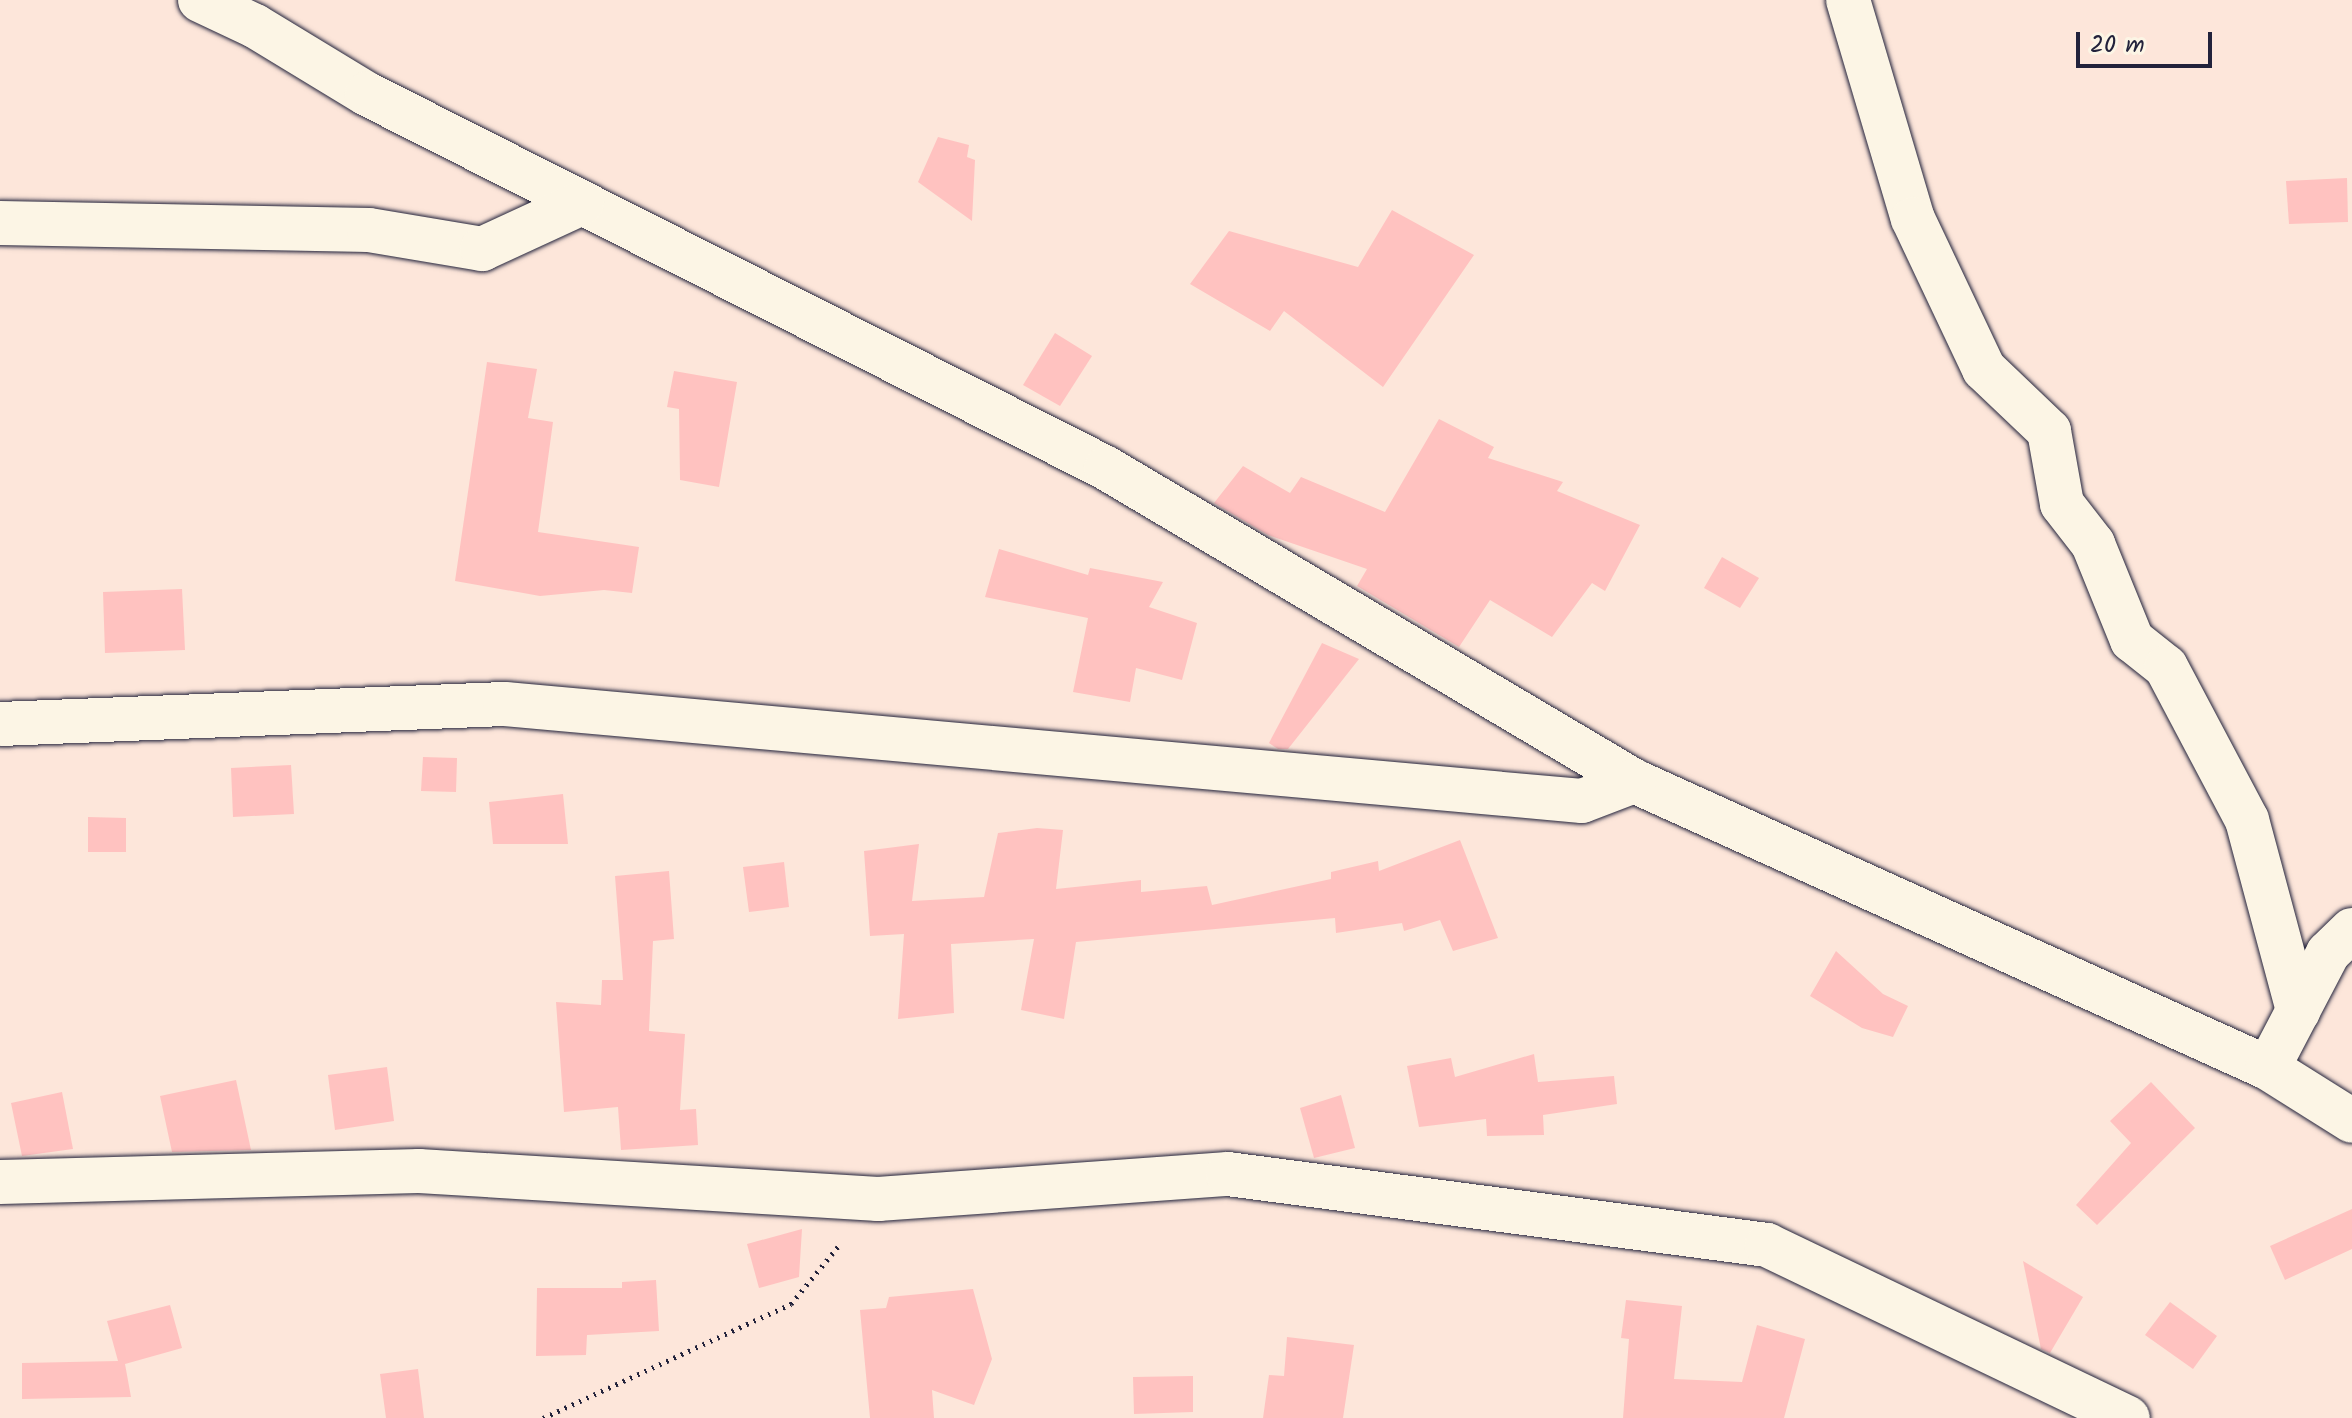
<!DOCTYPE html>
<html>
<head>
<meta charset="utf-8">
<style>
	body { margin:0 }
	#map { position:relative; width:2352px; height:1418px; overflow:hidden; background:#fde6da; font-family:Kalam,sans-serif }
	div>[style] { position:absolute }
	.building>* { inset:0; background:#ffc2c0 }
	.path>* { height:5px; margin-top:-2.5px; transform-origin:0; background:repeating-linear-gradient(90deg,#22223b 0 2px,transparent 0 8px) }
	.roads { filter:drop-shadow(0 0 2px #22223b) drop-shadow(0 0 2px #22223b) }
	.minor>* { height:44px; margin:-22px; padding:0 22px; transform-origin:22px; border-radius:22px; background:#fcf5e5 }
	span { translate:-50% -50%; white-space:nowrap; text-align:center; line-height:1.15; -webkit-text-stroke:6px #fcf5e5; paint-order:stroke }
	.scale { position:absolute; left:2076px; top:32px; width:136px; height:36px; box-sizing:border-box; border:4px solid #22223b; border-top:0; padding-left:10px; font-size:24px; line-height:28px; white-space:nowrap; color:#22223b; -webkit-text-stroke:6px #fcf5e5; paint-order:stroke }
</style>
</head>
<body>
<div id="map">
	<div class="building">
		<i style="clip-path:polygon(938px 137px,969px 145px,967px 157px,975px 160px,972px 221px,918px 182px)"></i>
		<i style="clip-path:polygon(2347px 178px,2348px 222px,2289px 224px,2286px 181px)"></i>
		<i style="clip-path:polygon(1392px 210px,1474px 255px,1383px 387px,1284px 311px,1270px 331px,1190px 284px,1229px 231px,1358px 267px)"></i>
		<i style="clip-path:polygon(1055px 333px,1092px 356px,1060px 406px,1023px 385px)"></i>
		<i style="clip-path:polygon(487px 362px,537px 369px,528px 418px,553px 422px,538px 532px,639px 547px,632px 593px,604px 590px,540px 596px,455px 581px)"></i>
		<i style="clip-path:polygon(674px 371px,737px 382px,719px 487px,680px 480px,679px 409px,667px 407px)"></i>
		<i style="clip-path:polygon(1439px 419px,1494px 447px,1488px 458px,1563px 482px,1557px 491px,1640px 525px,1605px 591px,1592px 583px,1552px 637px,1490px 600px,1459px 647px,1357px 586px,1367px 569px,1268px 535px,1214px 503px,1243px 466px,1290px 493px,1301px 477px,1385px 512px)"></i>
		<i style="clip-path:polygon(999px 549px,1088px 575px,1090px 568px,1163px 582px,1149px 607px,1197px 623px,1182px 680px,1136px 668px,1130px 702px,1073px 692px,1088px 618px,985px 597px)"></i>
		<i style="clip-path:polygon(1722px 557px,1759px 578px,1740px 608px,1704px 588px)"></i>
		<i style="clip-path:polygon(182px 589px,185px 650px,105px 653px,103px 592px)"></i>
		<i style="clip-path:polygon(1322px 643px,1359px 659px,1288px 749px,1278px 749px,1269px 743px)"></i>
		<i style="clip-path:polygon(423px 757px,457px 758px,456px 792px,421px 791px)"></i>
		<i style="clip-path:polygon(291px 765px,294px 814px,233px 817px,231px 768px)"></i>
		<i style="clip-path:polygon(563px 794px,568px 844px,493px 844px,489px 802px)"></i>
		<i style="clip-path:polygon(88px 817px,126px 818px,126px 852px,88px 852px)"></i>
		<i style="clip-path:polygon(1037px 828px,1063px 830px,1056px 889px,1141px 880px,1141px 892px,1207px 886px,1212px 905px,1331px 879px,1331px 872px,1378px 861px,1379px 871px,1460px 840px,1498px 938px,1453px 951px,1440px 920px,1404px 931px,1402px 923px,1336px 933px,1335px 918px,1076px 942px,1064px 1019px,1021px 1010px,1034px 939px,951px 944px,954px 1013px,898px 1019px,904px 934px,870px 936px,864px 851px,919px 844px,912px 901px,984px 897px,998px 833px)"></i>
		<i style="clip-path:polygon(784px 862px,789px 907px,749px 912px,743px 867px)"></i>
		<i style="clip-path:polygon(669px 871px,674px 939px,653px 941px,649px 1031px,685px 1034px,680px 1110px,696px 1109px,698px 1145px,621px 1150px,618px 1107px,564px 1112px,556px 1002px,601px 1005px,602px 980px,623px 980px,615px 876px)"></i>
		<i style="clip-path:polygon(1836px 951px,1883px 994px,1908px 1006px,1893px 1037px,1862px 1028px,1810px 996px)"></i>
		<i style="clip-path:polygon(1534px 1054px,1538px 1082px,1614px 1076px,1617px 1104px,1543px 1115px,1544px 1135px,1487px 1136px,1486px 1119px,1419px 1127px,1407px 1066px,1451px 1058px,1455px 1077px)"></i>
		<i style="clip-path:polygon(387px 1067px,394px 1121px,335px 1130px,328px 1075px)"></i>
		<i style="clip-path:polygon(236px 1080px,251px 1150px,172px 1152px,160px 1096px)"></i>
		<i style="clip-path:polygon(2151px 1082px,2195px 1128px,2097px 1225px,2076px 1205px,2131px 1143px,2110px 1121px)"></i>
		<i style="clip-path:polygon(62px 1092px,73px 1149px,22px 1156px,11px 1103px)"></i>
		<i style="clip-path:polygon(1341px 1095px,1355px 1148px,1314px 1158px,1300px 1108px)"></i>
		<i style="clip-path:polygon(2352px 1209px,2352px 1249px,2285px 1280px,2270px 1246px)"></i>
		<i style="clip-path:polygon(802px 1229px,799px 1277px,759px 1288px,747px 1244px)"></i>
		<i style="clip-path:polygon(2023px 1261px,2083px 1297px,2050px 1353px,2041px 1349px)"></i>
		<i style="clip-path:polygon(656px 1280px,659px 1331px,587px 1335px,586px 1355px,536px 1356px,537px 1288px,622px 1288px,622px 1282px)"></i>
		<i style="clip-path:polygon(973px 1289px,992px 1359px,974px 1405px,932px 1390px,934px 1418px,870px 1418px,860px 1310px,886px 1308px,889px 1297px)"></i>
		<i style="clip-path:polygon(1626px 1300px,1682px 1306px,1674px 1379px,1742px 1382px,1757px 1325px,1805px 1339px,1784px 1418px,1623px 1418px,1629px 1339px,1621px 1338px)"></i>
		<i style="clip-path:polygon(2170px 1302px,2217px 1336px,2193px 1369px,2145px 1335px)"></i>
		<i style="clip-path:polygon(170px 1305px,182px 1348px,125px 1364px,131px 1397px,22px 1399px,22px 1363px,118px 1361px,107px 1321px)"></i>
		<i style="clip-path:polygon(1287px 1337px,1354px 1345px,1343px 1418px,1263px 1418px,1269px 1375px,1284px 1376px)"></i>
		<i style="clip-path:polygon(418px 1369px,424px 1418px,386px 1418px,380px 1374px)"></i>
		<i style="clip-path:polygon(1193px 1376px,1193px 1412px,1134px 1414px,1133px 1377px)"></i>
	</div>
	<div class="path">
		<i style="left:543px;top:1418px;width:273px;rotate:-24.7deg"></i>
		<i style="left:791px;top:1304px;width:79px;rotate:-50.7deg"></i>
	</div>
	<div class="roads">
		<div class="minor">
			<i style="left:200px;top:0;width:61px;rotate:25.3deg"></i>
			<i style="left:255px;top:26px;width:131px;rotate:31.3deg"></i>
			<i style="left:367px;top:94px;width:828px;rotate:26.84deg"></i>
			<i style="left:1106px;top:468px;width:614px;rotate:30.66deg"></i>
			<i style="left:1634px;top:781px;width:696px;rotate:24.36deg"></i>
			<i style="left:2268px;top:1068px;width:99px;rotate:32.2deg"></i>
			<i style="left:1848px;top:0;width:228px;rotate:73.5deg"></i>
			<i style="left:1913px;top:219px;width:166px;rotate:64.7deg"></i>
			<i style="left:1984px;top:369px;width:90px;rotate:43.6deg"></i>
			<i style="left:2049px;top:431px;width:74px;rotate:79.9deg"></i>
			<i style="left:2062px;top:504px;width:51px;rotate:52.2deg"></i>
			<i style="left:2093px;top:544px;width:104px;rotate:67.9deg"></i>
			<i style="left:2132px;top:640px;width:43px;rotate:38.5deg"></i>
			<i style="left:2166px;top:667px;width:173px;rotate:62.1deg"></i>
			<i style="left:2247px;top:820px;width:198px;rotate:75deg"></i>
			<i style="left:0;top:223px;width:369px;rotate:1.1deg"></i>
			<i style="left:369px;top:230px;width:115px;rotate:9.5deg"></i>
			<i style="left:482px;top:249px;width:110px;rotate:-24.7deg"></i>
			<i style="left:0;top:724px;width:505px;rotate:-2.27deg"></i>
			<i style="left:505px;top:704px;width:1081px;rotate:5.15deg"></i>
			<i style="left:1582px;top:801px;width:56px;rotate:-21deg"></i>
			<i style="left:2268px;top:1068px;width:130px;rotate:-62.4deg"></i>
			<i style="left:2328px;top:953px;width:33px;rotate:-44deg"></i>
			<i style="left:0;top:1182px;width:419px;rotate:-1.5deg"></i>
			<i style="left:419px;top:1171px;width:460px;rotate:3.5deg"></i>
			<i style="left:878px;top:1199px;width:351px;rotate:-4.1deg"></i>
			<i style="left:1228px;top:1174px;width:544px;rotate:7.5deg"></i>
			<i style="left:1767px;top:1245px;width:400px;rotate:25.6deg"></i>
		</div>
	</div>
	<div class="scale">20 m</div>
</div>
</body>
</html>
